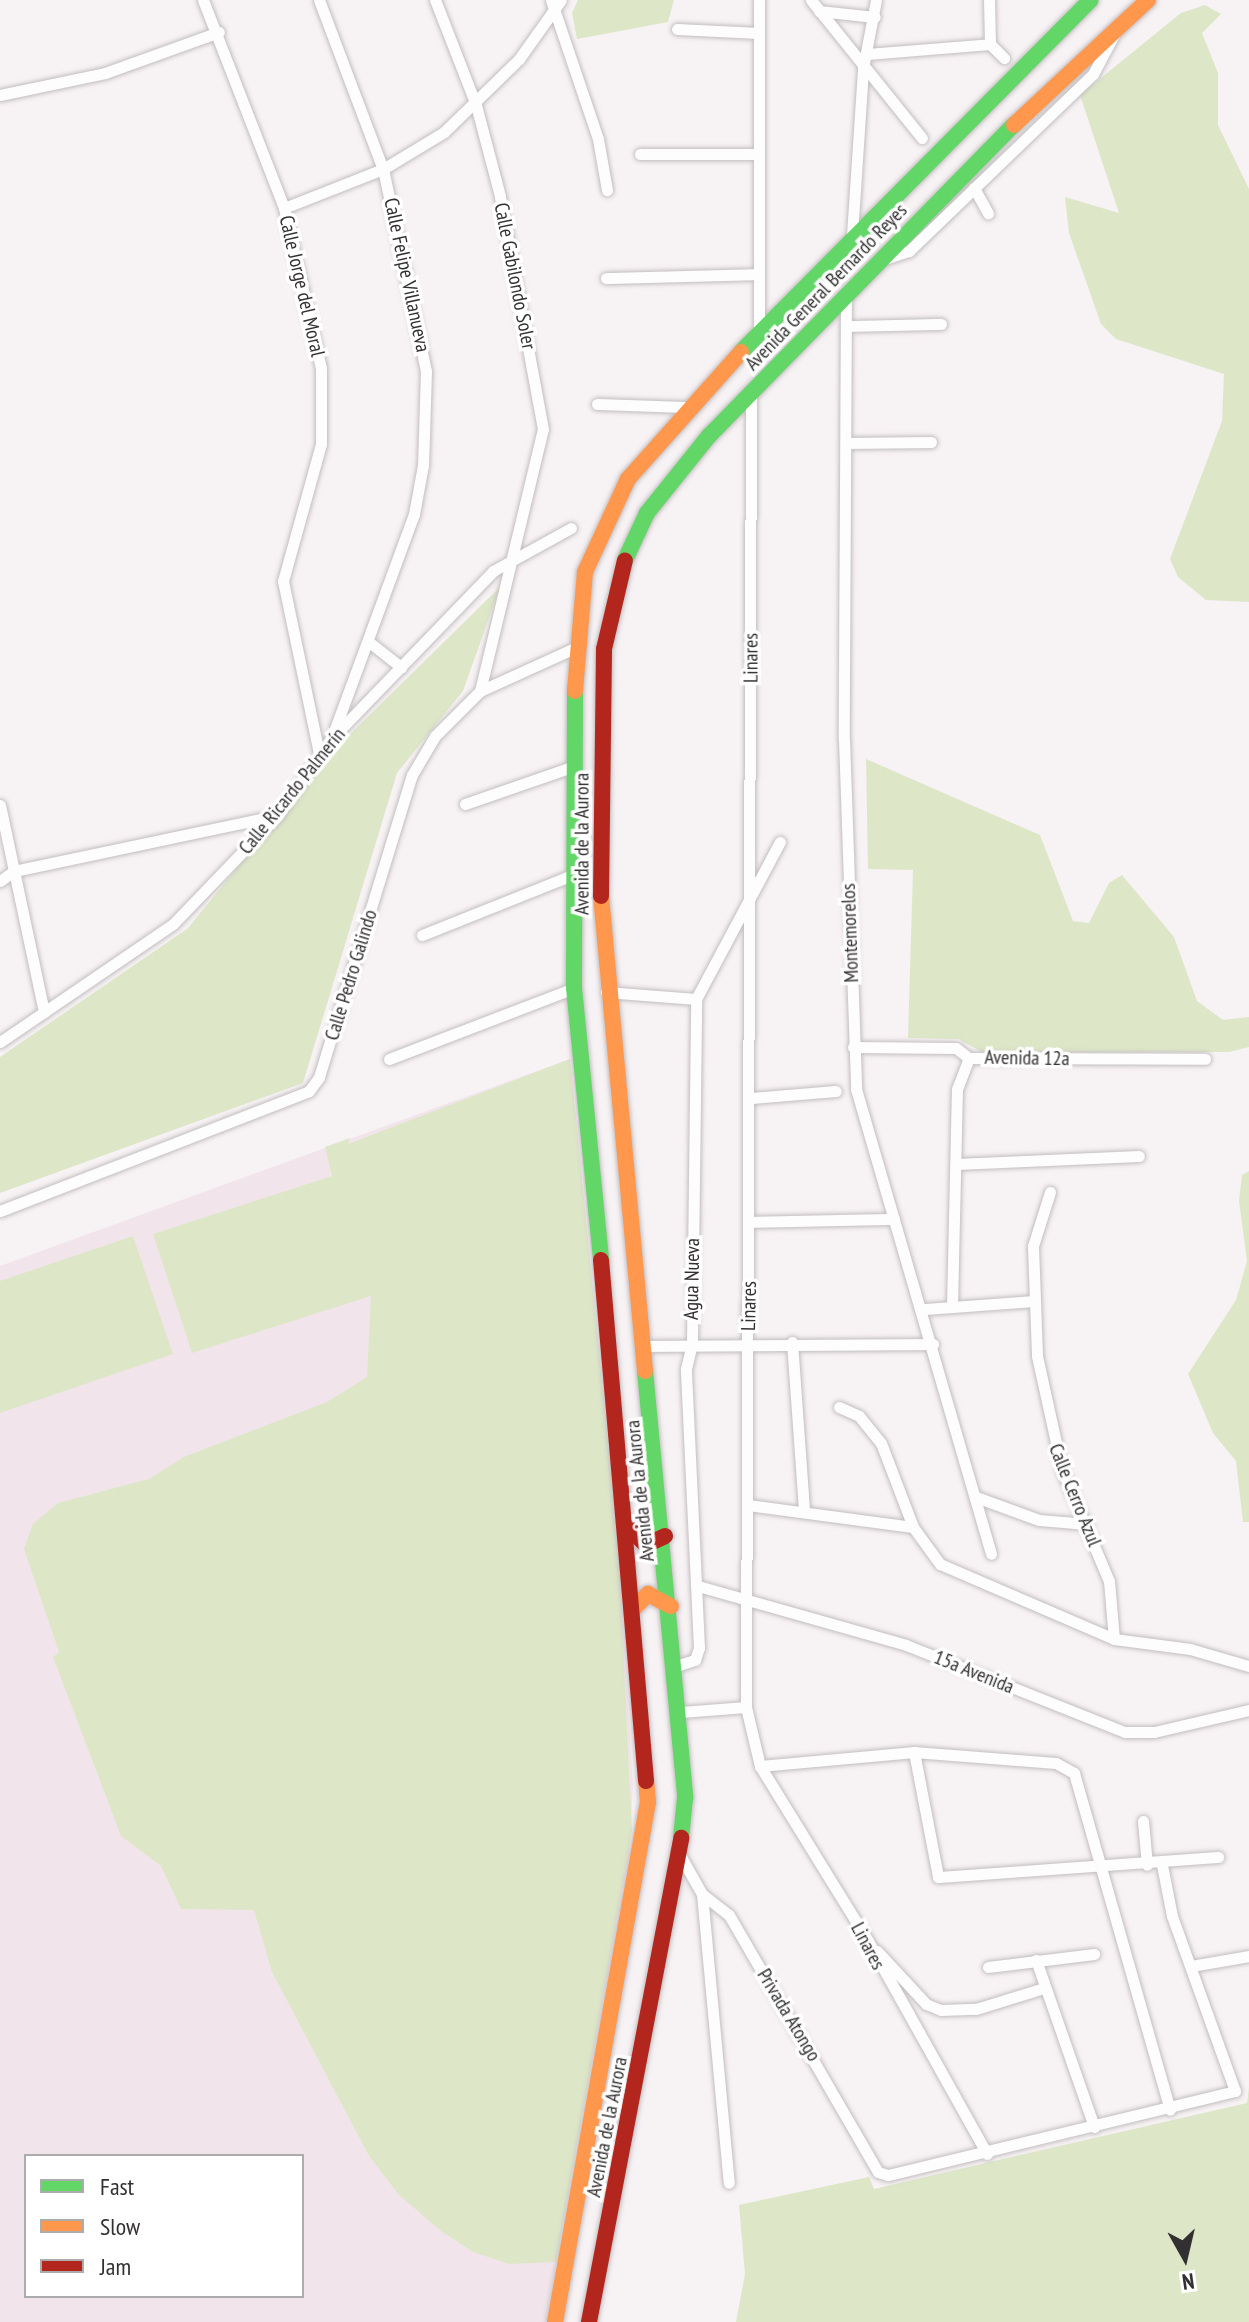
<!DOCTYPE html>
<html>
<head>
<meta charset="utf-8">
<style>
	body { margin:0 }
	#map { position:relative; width:1249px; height:2322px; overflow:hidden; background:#f7f2f4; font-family:"PT Sans Narrow",sans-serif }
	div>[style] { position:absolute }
	.built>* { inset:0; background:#f1e5eb }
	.green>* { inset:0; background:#dde7c7 }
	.roads { filter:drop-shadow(0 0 2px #c2bec0) drop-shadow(0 0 2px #c2bec0) }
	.street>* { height:11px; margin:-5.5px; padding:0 5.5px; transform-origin:5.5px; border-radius:5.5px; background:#fefdfd }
	.fast>* { height:16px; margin:-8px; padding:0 8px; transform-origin:8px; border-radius:8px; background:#63d668 }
	.slow>* { height:16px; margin:-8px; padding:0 8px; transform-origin:8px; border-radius:8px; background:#ff974d }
	.jam>* { height:16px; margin:-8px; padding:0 8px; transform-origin:8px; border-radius:8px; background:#b3261e }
	span { translate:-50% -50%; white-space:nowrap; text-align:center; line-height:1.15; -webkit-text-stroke:7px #fff; paint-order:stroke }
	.street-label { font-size:20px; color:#333031 }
	.legend { position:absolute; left:24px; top:2154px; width:280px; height:144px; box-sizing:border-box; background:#fff; border:2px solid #adacad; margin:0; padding:10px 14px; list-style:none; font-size:24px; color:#333031 }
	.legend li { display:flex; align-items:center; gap:16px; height:40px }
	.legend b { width:40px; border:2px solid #adacad }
	.north { position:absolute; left:1145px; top:2218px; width:80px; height:80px; -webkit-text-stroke:6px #fff; paint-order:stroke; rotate:172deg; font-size:22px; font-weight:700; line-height:32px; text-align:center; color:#333031 }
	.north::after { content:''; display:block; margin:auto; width:28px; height:36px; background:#333031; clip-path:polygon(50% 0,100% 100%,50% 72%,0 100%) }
</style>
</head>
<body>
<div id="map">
	<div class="built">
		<i style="clip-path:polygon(evenodd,570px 1059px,618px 1545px,633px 1786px,629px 1859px,545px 2322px,0 2322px,0 1266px,570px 1059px,26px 2156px,302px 2156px,302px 2296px,26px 2296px,26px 2156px)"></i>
	</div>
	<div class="green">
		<i style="clip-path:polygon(578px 0,674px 0,668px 22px,577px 39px,572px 13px)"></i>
		<i style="clip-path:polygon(1205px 5px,1221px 14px,1202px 33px,1218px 73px,1218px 125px,1249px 189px,1249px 602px,1206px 600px,1178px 577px,1170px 559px,1222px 421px,1224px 374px,1116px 339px,1101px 324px,1069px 233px,1065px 197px,1119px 213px,1080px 95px,1181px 13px)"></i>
		<i style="clip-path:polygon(500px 587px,463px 691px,397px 773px,303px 1083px,0 1193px,0 1057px,187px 929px,337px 747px)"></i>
		<i style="clip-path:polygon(866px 759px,1040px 835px,1073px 921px,1089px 923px,1109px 883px,1122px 875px,1174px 937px,1197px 1001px,1223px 1020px,1249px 1017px,1249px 1047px,1229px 1052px,982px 1052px,958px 1039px,908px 1038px,913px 870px,868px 869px)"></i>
		<i style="clip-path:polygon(570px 1059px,618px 1545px,632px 1830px,556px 2262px,509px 2264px,473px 2252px,441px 2231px,399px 2195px,369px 2156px,272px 1972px,254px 1910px,181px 1909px,161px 1866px,121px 1836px,53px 1657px,59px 1652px,24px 1549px,33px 1524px,58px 1503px,149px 1479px,184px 1457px,327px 1402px,367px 1377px,371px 1296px,192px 1353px,153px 1234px,332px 1176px,325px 1147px,350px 1138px,348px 1144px)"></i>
		<i style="clip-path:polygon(1249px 1171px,1249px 1522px,1243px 1522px,1236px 1461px,1213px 1433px,1188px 1374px,1236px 1300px,1247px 1261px,1239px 1201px,1242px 1175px)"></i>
		<i style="clip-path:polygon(133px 1236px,173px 1354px,0 1413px,0 1281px)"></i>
		<i style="clip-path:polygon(1249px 2087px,1249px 2322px,736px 2322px,745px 2274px,739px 2205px,869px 2177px,874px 2189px,951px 2171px,1247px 2103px)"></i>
	</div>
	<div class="roads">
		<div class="street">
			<i style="left:203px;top:0;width:223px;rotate:68.7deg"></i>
			<i style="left:284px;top:208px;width:164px;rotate:77deg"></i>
			<i style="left:321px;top:368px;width:76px;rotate:90deg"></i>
			<i style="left:321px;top:444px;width:142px;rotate:105.5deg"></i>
			<i style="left:283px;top:581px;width:177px;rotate:78.2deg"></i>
			<i style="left:319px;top:0;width:181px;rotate:69.3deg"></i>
			<i style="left:383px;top:169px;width:207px;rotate:78deg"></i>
			<i style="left:426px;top:371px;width:94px;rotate:91.8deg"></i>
			<i style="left:423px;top:465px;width:50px;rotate:100.4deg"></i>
			<i style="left:414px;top:514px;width:238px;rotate:110.2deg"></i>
			<i style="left:551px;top:0;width:147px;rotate:71.3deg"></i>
			<i style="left:598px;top:139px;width:52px;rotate:80deg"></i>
			<i style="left:811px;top:0;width:177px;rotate:51.2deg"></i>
			<i style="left:989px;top:0;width:44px;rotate:88.7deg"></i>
			<i style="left:990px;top:44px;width:20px;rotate:45deg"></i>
			<i style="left:819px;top:11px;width:56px;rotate:6.1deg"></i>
			<i style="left:677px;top:29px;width:82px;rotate:2.8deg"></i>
			<i style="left:867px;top:54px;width:123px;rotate:-4.6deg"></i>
			<i style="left:0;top:95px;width:107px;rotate:-11.8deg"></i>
			<i style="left:105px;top:73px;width:121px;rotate:-19.8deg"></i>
			<i style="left:640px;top:154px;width:115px"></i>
			<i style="left:974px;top:188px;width:29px;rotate:61deg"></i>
			<i style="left:284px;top:208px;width:106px;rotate:-21.5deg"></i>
			<i style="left:383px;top:169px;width:71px;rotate:-31.2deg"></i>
			<i style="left:444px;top:132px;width:105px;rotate:-44.2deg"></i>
			<i style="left:519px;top:59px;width:72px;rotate:-54.6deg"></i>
			<i style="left:852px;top:235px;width:167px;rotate:-86.2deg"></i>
			<i style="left:863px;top:68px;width:69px;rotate:-79.2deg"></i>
			<i style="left:878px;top:261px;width:33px;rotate:-18deg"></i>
			<i style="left:909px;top:251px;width:255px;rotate:-43.9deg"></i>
			<i style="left:1093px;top:74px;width:49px;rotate:-61.9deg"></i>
			<i style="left:606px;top:278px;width:151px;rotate:-1.5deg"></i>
			<i style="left:846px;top:294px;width:445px;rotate:90.3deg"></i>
			<i style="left:844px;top:739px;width:350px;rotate:88deg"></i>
			<i style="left:856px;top:1089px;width:484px;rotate:73.8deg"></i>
			<i style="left:850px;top:326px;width:91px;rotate:-1.3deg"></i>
			<i style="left:759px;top:331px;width:331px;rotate:-90deg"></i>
			<i style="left:751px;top:394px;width:1313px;rotate:90.22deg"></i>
			<i style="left:746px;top:1707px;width:61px;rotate:76.7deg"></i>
			<i style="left:760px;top:1766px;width:206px;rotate:58.3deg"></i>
			<i style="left:868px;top:1941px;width:244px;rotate:60.8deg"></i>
			<i style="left:597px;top:404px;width:89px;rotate:1.9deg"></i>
			<i style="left:849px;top:443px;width:82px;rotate:-0.7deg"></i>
			<i style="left:369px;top:642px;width:41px;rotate:38deg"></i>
			<i style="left:480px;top:691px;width:104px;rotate:-24.4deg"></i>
			<i style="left:465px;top:804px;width:113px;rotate:-19.1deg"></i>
			<i style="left:0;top:805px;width:212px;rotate:78deg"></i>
			<i style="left:0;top:881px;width:17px;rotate:-36deg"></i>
			<i style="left:14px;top:871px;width:268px;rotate:-11.9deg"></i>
			<i style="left:422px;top:935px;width:162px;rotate:-21.8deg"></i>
			<i style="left:606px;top:992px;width:90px;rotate:4.4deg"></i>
			<i style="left:0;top:1042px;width:209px;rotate:-34.3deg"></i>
			<i style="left:173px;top:924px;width:150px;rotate:-46.1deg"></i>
			<i style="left:277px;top:816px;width:95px;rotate:-54.8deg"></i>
			<i style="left:332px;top:738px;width:232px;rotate:-46deg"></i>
			<i style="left:493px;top:571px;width:89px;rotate:-28.9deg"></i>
			<i style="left:853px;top:1047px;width:103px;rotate:0.6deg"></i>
			<i style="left:956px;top:1048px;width:16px;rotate:38deg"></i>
			<i style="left:969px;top:1058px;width:236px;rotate:0.2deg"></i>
			<i style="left:389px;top:1059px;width:198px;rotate:-21deg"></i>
			<i style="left:751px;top:1098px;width:85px;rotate:-4.7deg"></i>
			<i style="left:956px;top:1164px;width:183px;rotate:-2.5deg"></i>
			<i style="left:1050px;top:1192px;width:57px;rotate:107.5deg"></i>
			<i style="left:1033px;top:1246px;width:110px;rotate:87.9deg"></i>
			<i style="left:1037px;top:1356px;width:117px;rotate:77.6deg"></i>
			<i style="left:1062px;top:1470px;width:121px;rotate:67.1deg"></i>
			<i style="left:1109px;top:1581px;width:58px;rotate:85.1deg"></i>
			<i style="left:0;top:1211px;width:331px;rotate:-21.2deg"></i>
			<i style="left:309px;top:1091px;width:17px;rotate:-54deg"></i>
			<i style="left:319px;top:1077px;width:316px;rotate:-72.9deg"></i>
			<i style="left:412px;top:775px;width:45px;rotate:-59.5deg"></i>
			<i style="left:435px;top:736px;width:64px;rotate:-45deg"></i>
			<i style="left:480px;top:691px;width:269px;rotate:-76.5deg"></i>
			<i style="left:543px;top:429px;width:237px;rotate:-100.5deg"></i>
			<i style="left:500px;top:196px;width:94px;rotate:-104.8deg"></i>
			<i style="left:476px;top:105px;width:113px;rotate:-111.3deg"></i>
			<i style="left:750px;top:1222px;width:144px;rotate:-1.2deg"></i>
			<i style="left:952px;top:1307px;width:218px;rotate:-88.7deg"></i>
			<i style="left:957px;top:1089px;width:33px;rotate:-69deg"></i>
			<i style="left:924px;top:1309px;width:108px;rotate:-4.2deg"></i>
			<i style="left:792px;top:1342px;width:166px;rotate:85.9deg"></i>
			<i style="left:646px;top:1346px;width:287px;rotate:-0.4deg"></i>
			<i style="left:839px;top:1407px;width:22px;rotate:24deg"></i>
			<i style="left:859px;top:1416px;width:35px;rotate:51deg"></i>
			<i style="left:881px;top:1443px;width:90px;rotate:69.1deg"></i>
			<i style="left:913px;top:1527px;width:46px;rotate:53.9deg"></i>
			<i style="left:940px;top:1564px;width:189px;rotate:23.3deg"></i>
			<i style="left:1114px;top:1639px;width:77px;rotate:7.5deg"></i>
			<i style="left:1190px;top:1649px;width:61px;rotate:16.1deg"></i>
			<i style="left:976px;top:1497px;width:67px;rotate:20.1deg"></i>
			<i style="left:1039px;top:1520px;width:48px;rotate:4.8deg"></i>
			<i style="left:748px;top:1505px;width:166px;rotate:7.6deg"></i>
			<i style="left:698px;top:1586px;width:216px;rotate:15.8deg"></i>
			<i style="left:906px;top:1645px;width:236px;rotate:21.7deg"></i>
			<i style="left:1125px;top:1732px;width:29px"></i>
			<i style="left:1154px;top:1732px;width:98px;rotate:-13deg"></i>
			<i style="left:676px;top:1666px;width:20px;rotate:-18deg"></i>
			<i style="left:695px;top:1660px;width:13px;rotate:-72deg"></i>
			<i style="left:699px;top:1648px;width:279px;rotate:-92.7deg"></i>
			<i style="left:686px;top:1369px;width:27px;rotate:-77deg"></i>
			<i style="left:692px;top:1343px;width:344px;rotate:-89.3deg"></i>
			<i style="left:696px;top:999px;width:178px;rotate:-61.9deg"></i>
			<i style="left:681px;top:1712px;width:65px;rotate:-4.4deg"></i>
			<i style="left:914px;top:1752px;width:127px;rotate:79.1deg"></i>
			<i style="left:938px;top:1877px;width:281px;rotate:-4.1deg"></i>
			<i style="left:760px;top:1766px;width:155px;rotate:-5.2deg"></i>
			<i style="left:914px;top:1752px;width:142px;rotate:4.4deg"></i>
			<i style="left:1056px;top:1763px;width:21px;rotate:29deg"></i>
			<i style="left:1074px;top:1773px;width:350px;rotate:74.1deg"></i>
			<i style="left:1143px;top:1821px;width:44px;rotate:84.8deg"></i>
			<i style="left:680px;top:1855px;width:45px;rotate:60.6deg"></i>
			<i style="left:702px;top:1894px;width:34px;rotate:38deg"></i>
			<i style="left:729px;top:1915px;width:297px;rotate:59.9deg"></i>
			<i style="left:878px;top:2172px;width:10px;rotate:17deg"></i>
			<i style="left:888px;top:2175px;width:357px;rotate:-13.6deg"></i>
			<i style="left:1235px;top:2091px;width:186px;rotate:-109.8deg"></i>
			<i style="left:1172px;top:1916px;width:52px;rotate:-101.1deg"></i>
			<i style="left:702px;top:1894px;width:290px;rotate:84.7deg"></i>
			<i style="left:877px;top:1951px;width:72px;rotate:47.2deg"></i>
			<i style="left:926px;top:2004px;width:16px;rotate:22deg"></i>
			<i style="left:941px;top:2010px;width:35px;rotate:-2deg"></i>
			<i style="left:976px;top:2009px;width:71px;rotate:-17.2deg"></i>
			<i style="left:1036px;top:1960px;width:177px;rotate:70.8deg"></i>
			<i style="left:1191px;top:1966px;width:59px;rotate:-9.8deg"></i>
			<i style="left:988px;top:1967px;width:107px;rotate:-7deg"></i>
		</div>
		<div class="fast">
			<i style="left:741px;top:352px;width:496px;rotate:-45.2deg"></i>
			<i style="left:625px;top:560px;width:52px;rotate:-64.9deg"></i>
			<i style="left:647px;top:513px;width:99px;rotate:-51.2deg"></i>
			<i style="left:709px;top:436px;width:436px;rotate:-45.6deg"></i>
			<i style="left:575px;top:691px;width:297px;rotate:90.2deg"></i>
			<i style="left:574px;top:988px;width:273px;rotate:84.3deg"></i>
			<i style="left:645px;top:1371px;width:429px;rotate:84.6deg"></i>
			<i style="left:685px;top:1798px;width:40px;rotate:95.7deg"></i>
		</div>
		<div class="slow">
			<i style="left:1014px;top:125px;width:183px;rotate:-43deg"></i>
			<i style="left:575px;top:691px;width:119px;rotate:-85.2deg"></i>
			<i style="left:585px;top:572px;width:102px;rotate:-65.2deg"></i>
			<i style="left:628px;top:479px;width:170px;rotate:-48.3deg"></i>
			<i style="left:601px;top:896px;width:477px;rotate:84.7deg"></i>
			<i style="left:634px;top:1608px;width:20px;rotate:-45deg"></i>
			<i style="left:648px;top:1594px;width:26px;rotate:28deg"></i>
			<i style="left:555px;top:2322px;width:528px;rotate:-79.86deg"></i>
			<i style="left:648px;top:1802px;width:21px;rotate:-95deg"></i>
		</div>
		<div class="jam">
			<i style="left:601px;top:896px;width:247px;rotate:-89.3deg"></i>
			<i style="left:604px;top:649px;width:91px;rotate:-76.7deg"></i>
			<i style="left:601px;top:1260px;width:523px;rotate:85.06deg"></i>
			<i style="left:629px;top:1528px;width:24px;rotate:45deg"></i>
			<i style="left:646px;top:1545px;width:21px;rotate:-25deg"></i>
			<i style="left:589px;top:2322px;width:493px;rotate:-79.2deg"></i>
		</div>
	</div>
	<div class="street-label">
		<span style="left:407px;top:275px;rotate:78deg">Calle Felipe Villanueva</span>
		<span style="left:515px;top:276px;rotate:79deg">Calle Gabilondo Soler</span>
		<span style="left:302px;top:286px;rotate:77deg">Calle Jorge del Moral</span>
		<span style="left:826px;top:287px;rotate:-46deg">Avenida General Bernardo Reyes</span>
		<span style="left:751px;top:658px;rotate:-90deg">Linares</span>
		<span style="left:292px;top:791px;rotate:-51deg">Calle Ricardo Palmerín</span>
		<span style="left:582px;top:844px;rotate:-90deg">Avenida de la Aurora</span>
		<span style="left:850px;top:933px;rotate:-92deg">Montemorelos</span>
		<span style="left:351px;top:975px;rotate:-73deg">Calle Pedro Galindo</span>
		<span style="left:1027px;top:1058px;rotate:1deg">Avenida 12a</span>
		<span style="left:692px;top:1279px;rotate:-89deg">Agua Nueva</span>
		<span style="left:749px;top:1306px;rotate:-89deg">Linares</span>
		<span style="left:640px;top:1491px;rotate:-96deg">Avenida de la Aurora</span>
		<span style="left:1075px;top:1495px;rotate:68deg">Calle Cerro Azul</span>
		<span style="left:974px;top:1672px;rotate:22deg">15a Avenida</span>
		<span style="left:868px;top:1946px;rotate:62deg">Linares</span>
		<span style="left:789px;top:2015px;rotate:59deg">Privada Atongo</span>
		<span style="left:607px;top:2127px;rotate:-79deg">Avenida de la Aurora</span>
	</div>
	<ul class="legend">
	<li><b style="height:10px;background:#63d668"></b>Fast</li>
	<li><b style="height:10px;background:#ff974d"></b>Slow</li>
	<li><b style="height:10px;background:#b3261e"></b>Jam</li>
	</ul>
	<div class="north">N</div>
</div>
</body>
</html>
